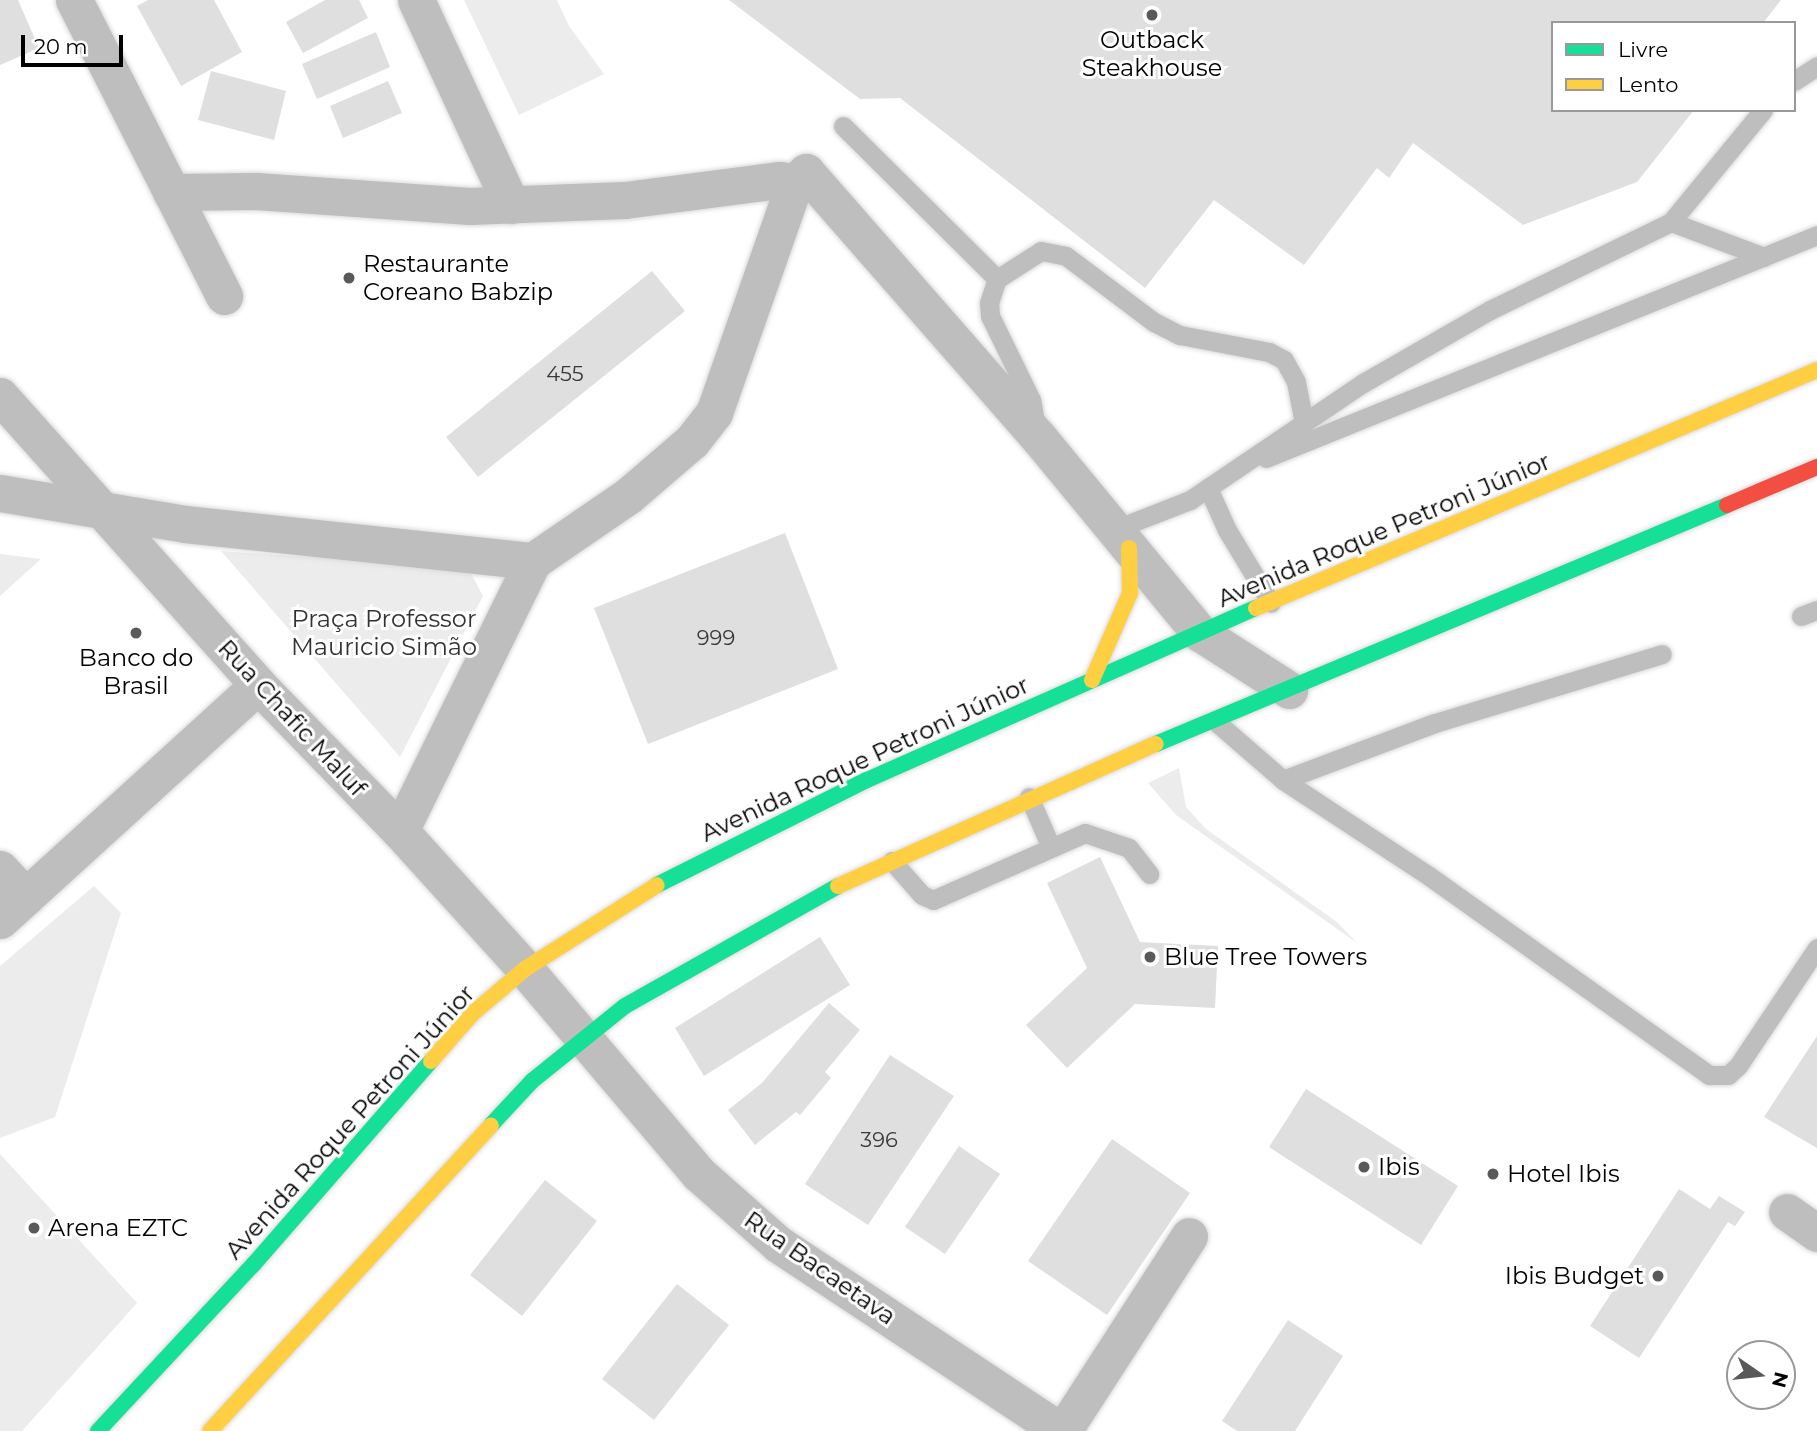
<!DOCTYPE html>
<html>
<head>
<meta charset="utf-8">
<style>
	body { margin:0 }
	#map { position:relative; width:1817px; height:1431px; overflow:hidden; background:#fff; font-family:Montserrat,sans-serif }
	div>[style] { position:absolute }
	.green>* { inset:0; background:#ececec }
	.building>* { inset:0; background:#dfdfdf }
	.roads { filter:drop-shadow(0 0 2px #dbdbdb) drop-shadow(0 0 2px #dbdbdb) }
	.lane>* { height:19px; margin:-9.5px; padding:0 9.5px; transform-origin:9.5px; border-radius:9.5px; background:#bebebe }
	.street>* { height:37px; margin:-18.5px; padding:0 18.5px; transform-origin:18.5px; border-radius:18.5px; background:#bebebe }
	.fast>* { height:16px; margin:-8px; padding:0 8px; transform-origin:8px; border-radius:8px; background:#16e098 }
	.slow>* { height:16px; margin:-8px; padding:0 8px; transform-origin:8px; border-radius:8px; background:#ffcf43 }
	.jam>* { height:16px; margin:-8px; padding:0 8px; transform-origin:8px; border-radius:8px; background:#f24e42 }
	.dots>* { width:19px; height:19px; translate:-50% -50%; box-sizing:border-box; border:4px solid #fff; border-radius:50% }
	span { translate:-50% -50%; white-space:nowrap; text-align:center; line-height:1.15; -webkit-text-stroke:6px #fff; paint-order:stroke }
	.number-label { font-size:21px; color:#383838 }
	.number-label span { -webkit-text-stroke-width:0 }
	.poi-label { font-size:24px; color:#000 }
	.left { translate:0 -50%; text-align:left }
	.right { translate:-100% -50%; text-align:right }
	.street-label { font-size:24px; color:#000 }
	.park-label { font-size:24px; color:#333 }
	.legend { position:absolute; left:1551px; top:21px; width:245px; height:91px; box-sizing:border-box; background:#fff; border:2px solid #999; margin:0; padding:9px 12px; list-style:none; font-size:21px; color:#000 }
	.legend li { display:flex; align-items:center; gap:14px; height:35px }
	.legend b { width:35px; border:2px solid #999 }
	.north { position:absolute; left:1726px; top:1340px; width:70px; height:70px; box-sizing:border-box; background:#fff; border:2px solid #999; border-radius:50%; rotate:104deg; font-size:19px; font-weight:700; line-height:28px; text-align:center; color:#000 }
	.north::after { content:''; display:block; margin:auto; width:24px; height:32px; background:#595959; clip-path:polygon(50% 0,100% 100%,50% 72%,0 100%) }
	.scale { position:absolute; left:21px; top:35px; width:102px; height:32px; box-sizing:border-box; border:4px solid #000; border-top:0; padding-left:9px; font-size:21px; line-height:24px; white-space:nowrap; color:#000; -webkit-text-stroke:5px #fff; paint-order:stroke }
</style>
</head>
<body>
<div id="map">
	<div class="green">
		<i style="clip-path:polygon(464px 0,557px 0,569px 26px,604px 74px,519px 115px)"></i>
		<i style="clip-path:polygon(221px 551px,468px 568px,483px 596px,400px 757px)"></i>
		<i style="clip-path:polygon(0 554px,41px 559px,0 596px)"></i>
		<i style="clip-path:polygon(1179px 768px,1186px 807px,1206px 829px,1337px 922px,1357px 943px,1176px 815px,1148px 783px)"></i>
		<i style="clip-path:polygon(94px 886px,121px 913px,55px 1117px,0 1138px,0 966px)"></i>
		<i style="clip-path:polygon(0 1154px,137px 1303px,22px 1431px,0 1431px)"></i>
	</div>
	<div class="building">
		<i style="clip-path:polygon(0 0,18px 0,39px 48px,0 65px)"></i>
		<i style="clip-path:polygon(148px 0,214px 0,242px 52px,181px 86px,137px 6px)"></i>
		<i style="clip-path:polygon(325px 0,359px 0,368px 18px,303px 53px,286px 22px)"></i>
		<i style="clip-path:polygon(729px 0,1781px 0,1763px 23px,1553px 23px,1553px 110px,1694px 110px,1637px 182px,1523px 225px,1413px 143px,1389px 178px,1377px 168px,1304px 265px,1214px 200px,1145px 288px,900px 98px,860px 99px)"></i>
		<i style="clip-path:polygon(376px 32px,390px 67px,317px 99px,302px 64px)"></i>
		<i style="clip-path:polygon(211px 71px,286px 91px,274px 140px,198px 120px)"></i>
		<i style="clip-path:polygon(388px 81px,402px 113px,343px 138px,330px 106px)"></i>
		<i style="clip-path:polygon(652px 271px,685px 311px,478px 477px,446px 437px)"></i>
		<i style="clip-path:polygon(785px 533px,838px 669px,648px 744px,594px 608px)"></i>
		<i style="clip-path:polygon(1100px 857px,1140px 942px,1218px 946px,1215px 1008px,1135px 1004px,1067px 1068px,1026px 1025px,1087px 968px,1047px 883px)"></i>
		<i style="clip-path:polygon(820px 937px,850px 985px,704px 1076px,675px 1028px)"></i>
		<i style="clip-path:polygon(829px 1003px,860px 1030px,825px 1072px,831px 1078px,800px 1115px,796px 1112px,755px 1145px,728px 1110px,762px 1083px)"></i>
		<i style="clip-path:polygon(1817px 1036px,1817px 1148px,1764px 1117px)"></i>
		<i style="clip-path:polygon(890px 1055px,954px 1096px,868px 1225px,805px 1184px)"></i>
		<i style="clip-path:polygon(1306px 1089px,1458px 1186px,1421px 1245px,1269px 1147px)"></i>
		<i style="clip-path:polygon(1112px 1139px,1190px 1193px,1107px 1315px,1028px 1261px)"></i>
		<i style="clip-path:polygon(959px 1146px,1000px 1174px,945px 1254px,905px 1227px)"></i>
		<i style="clip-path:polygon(545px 1180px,597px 1221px,522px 1316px,470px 1275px)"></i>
		<i style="clip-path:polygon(1679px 1189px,1710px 1209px,1719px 1196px,1745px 1212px,1735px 1226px,1728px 1222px,1639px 1358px,1590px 1326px)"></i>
		<i style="clip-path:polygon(677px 1284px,729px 1325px,654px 1420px,602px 1379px)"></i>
		<i style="clip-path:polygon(1288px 1320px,1343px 1356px,1295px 1431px,1237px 1431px,1222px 1421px)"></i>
	</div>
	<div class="roads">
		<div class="lane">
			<i style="left:1794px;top:81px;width:27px;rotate:-33deg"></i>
			<i style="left:843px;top:126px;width:217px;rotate:44.8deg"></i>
			<i style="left:1671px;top:222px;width:99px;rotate:20.6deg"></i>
			<i style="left:1036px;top:427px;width:27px;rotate:-100deg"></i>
			<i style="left:1031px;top:400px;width:93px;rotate:-116deg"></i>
			<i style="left:990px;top:316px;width:13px;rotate:-94deg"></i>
			<i style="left:989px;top:303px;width:25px;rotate:-72deg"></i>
			<i style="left:997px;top:279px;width:52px;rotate:-32.5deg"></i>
			<i style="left:1041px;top:251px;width:25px;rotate:11deg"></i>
			<i style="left:1066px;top:256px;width:110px;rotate:36.9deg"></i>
			<i style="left:1154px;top:322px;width:29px;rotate:27deg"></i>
			<i style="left:1180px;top:335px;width:91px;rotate:10.8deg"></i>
			<i style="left:1269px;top:352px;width:17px;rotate:28deg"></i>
			<i style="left:1284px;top:360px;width:25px;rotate:61deg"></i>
			<i style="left:1296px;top:382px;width:42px;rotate:79deg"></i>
			<i style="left:1266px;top:458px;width:594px;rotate:-22.03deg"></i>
			<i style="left:1208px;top:488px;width:46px;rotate:65.7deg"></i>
			<i style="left:1227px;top:530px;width:85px;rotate:58.9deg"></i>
			<i style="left:1113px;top:530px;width:83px;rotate:-21.3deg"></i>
			<i style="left:1190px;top:500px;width:209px;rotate:-34.1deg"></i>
			<i style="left:1363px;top:383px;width:146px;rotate:-29.9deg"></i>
			<i style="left:1490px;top:310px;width:201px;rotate:-25.9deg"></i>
			<i style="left:1671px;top:222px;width:145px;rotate:-50.6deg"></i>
			<i style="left:1801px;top:616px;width:17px;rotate:-21deg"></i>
			<i style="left:1215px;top:721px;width:90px;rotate:40.9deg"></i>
			<i style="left:1283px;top:780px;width:175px;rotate:33.3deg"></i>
			<i style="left:1429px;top:876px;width:344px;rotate:35.4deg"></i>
			<i style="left:1709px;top:1075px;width:19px"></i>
			<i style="left:1728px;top:1075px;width:13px;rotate:-42deg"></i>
			<i style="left:1738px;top:1066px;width:142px;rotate:-56.2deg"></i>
			<i style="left:1283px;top:780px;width:162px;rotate:-20.6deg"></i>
			<i style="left:1435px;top:723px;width:237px;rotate:-16.9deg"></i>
			<i style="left:1029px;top:797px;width:55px;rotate:66.3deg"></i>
			<i style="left:892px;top:861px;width:45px;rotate:48.6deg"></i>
			<i style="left:922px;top:895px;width:12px;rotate:24deg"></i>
			<i style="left:933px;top:900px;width:166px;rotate:-23.8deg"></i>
			<i style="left:1085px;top:833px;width:46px;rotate:18.8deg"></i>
			<i style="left:1129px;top:848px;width:33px;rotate:52deg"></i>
		</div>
		<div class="street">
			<i style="left:74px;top:0;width:332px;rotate:63.1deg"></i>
			<i style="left:416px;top:0;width:226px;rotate:65.1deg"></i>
			<i style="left:171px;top:192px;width:85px;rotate:-0.7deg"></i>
			<i style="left:256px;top:191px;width:214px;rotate:4deg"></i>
			<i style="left:469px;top:206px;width:156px;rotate:-2.2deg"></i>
			<i style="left:625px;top:200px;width:156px;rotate:-7.4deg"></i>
			<i style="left:780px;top:180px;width:15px;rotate:8deg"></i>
			<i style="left:0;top:396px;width:387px;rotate:48.2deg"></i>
			<i style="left:258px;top:685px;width:204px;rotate:45.8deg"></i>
			<i style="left:400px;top:831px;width:186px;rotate:47.8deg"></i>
			<i style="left:525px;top:969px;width:269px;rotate:49.7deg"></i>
			<i style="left:699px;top:1174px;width:106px;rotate:41.5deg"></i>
			<i style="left:778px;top:1244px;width:338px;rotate:33.5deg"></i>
			<i style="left:0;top:493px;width:188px;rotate:9.5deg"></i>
			<i style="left:185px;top:524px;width:350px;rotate:6.1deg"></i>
			<i style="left:533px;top:561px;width:115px;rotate:-34.4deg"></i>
			<i style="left:628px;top:496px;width:84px;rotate:-40.7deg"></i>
			<i style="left:692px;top:441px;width:36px;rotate:-52deg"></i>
			<i style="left:714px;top:413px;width:245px;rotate:-70.7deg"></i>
			<i style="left:795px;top:182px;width:15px;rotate:-42deg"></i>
			<i style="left:806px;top:172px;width:354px;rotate:48.8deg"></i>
			<i style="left:1039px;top:438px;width:253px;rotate:50.5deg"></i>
			<i style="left:1200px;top:633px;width:106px;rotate:32.6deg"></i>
			<i style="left:400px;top:831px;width:301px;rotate:-63.8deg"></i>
			<i style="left:0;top:869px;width:38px;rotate:47deg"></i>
			<i style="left:0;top:920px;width:349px;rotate:-42.3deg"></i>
			<i style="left:1787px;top:1212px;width:37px;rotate:35deg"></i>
			<i style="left:1063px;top:1431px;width:232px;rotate:-57.1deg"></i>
		</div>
		<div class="fast">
			<i style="left:1156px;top:744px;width:619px;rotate:-22.71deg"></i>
			<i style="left:657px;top:885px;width:235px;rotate:-26.6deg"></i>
			<i style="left:867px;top:780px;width:425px;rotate:-23.9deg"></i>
			<i style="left:491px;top:1125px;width:60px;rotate:-47deg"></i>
			<i style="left:532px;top:1081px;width:119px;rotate:-38.9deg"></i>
			<i style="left:625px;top:1006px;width:244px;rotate:-29.4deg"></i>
			<i style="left:98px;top:1431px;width:227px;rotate:-47deg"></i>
			<i style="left:253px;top:1265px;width:271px;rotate:-48.9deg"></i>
		</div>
		<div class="slow">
			<i style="left:1256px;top:608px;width:609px;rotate:-22.99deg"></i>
			<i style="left:1092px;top:680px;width:95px;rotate:-66.4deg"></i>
			<i style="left:1130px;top:593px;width:45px;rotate:-91.3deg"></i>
			<i style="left:838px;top:886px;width:348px;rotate:-24.1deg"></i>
			<i style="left:431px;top:1061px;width:62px;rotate:-48.9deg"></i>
			<i style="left:472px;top:1014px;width:70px;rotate:-40.3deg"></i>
			<i style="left:525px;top:969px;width:156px;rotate:-32.5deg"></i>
			<i style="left:210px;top:1431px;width:415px;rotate:-47.4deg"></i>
		</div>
		<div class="jam">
			<i style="left:1727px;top:505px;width:98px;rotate:-22.9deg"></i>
		</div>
	</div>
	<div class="dots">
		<i style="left:1152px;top:15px;background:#595959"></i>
		<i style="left:349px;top:278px;background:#595959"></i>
		<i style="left:136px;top:633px;background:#595959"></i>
		<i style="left:1150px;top:957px;background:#595959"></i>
		<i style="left:1364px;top:1167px;background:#595959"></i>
		<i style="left:1493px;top:1174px;background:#595959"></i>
		<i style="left:34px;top:1228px;background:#595959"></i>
		<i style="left:1658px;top:1276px;background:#595959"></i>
	</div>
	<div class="number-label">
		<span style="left:565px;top:374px">455</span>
		<span style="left:716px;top:638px">999</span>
		<span style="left:879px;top:1140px">396</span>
	</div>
	<div class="poi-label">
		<span style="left:1152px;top:54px">Outback<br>Steakhouse</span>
		<span class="left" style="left:363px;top:278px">Restaurante<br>Coreano Babzip</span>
		<span style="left:136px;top:672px">Banco do<br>Brasil</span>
		<span class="left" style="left:1164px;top:957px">Blue Tree Towers</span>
		<span class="left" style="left:1378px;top:1167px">Ibis</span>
		<span class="left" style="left:1507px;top:1174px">Hotel Ibis</span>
		<span class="left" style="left:48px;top:1228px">Arena EZTC</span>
		<span class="right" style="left:1644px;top:1276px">Ibis Budget</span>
	</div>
	<div class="street-label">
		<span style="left:1384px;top:530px;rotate:-23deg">Avenida Roque Petroni Júnior</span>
		<span style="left:292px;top:718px;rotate:47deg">Rua Chafic Maluf</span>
		<span style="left:865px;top:759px;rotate:-25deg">Avenida Roque Petroni Júnior</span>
		<span style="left:350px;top:1122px;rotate:-48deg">Avenida Roque Petroni Júnior</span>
		<span style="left:820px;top:1268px;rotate:35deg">Rua Bacaetava</span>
	</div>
	<div class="park-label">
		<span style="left:384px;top:633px">Praça Professor<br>Mauricio Simão</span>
	</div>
	<ul class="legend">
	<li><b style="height:9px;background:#16e098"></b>Livre</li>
	<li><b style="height:9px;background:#ffcf43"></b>Lento</li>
	</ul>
	<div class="north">N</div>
	<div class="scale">20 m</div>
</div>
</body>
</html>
